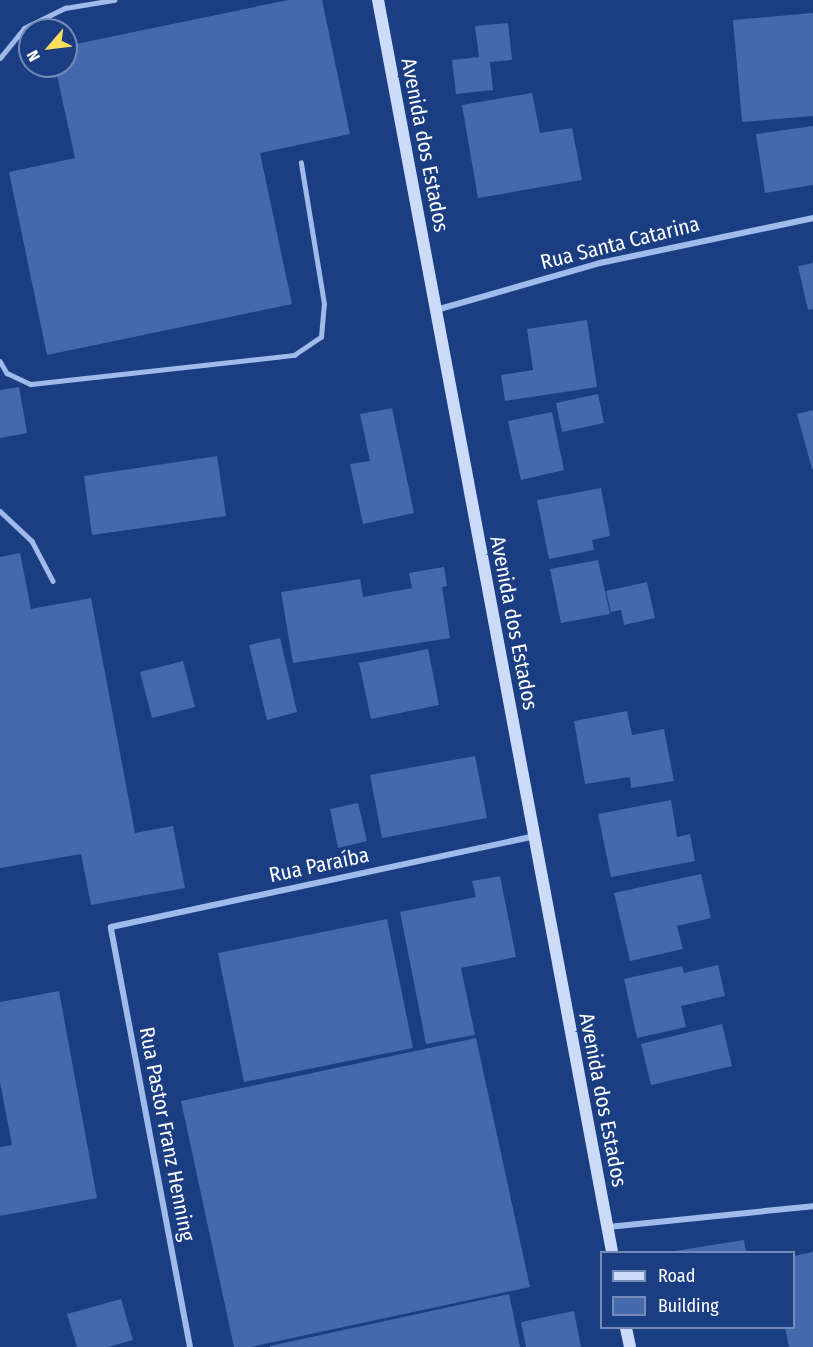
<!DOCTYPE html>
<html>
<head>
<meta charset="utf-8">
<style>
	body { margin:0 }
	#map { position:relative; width:813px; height:1347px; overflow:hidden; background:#1b3e83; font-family:"Fira Sans Condensed",sans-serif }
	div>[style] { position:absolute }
	.building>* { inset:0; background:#4469ac }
	.lane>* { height:4.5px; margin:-2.25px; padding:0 2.25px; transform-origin:2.25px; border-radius:2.25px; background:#a0bbeb }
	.street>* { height:6px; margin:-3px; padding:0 3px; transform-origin:3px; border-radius:3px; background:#a0bbeb }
	.secondary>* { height:12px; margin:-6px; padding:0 6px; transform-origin:6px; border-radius:6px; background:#ccdbf8 }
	span { translate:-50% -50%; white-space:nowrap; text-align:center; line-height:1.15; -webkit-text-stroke:5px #1b3e83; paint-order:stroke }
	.street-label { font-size:21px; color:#fff }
	.legend { position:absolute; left:600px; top:1251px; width:195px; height:78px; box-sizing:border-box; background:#1b3e83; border:2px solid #768bb5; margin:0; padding:8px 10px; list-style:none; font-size:18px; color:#fff }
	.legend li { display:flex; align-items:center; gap:12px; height:30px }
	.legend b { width:30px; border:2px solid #768bb5 }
	.north { position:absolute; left:18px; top:18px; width:60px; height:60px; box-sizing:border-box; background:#1b3e83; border:2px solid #768bb5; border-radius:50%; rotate:242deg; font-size:16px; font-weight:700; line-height:24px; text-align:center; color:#fff }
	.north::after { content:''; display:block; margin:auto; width:21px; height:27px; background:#fcdd5c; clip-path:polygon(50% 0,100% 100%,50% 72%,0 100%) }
</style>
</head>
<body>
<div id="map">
	<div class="building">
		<i style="clip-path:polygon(288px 0,322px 0,350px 134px,260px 153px,292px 304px,47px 355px,9px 172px,75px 158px,55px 66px,66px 66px,66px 46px)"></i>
		<i style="clip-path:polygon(813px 13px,813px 116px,742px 122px,733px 20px)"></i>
		<i style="clip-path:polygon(508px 23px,512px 60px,490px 62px,493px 90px,456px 94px,452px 60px,479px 57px,475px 26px)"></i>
		<i style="clip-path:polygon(532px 93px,540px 133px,572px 128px,582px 180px,478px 198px,462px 105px)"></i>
		<i style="clip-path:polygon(813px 126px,813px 185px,765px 193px,756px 134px)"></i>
		<i style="clip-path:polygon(813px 263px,813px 309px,808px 310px,798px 266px)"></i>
		<i style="clip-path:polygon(587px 320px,597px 387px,505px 401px,501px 375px,533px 370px,527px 329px)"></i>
		<i style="clip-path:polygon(19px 387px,27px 433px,0 438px,0 390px)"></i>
		<i style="clip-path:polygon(598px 394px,604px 423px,562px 432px,556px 403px)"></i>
		<i style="clip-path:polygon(392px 408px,414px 513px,363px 524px,350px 464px,370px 461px,360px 414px)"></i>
		<i style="clip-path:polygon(813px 410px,813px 469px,812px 469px,797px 414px)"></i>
		<i style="clip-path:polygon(552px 412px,564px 470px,521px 480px,508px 421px)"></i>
		<i style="clip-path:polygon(217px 456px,226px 516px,92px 535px,84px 476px)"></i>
		<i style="clip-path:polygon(601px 488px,610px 536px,592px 540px,594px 550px,549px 559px,537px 500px)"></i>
		<i style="clip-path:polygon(20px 553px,31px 609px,91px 598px,135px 833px,173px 826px,185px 888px,91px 905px,81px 854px,0 868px,0 557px)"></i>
		<i style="clip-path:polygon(598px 560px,610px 614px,561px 623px,550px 569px)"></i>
		<i style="clip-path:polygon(444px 567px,447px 586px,442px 587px,450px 638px,293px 663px,281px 592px,360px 579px,363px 597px,412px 588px,409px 573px)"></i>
		<i style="clip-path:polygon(647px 582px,655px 618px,624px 625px,621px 610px,611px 612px,606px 591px)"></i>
		<i style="clip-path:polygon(280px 638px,297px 712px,267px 720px,249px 645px)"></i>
		<i style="clip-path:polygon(428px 649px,439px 705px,371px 719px,359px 663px)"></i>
		<i style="clip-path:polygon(183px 661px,195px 707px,152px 718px,140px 672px)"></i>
		<i style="clip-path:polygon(627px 711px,632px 735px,664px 729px,674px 781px,631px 788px,630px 777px,585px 784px,574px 721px)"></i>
		<i style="clip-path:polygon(475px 756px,487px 818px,382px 838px,370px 775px)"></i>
		<i style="clip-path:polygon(671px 800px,677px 837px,690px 834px,695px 861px,611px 877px,598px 814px)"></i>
		<i style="clip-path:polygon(358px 803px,367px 841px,338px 848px,330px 809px)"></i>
		<i style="clip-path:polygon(701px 874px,711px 918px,677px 926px,683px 949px,630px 961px,614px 893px)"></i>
		<i style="clip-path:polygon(500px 876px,516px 957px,461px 968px,475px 1035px,426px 1044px,400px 912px,476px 897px,472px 881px)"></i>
		<i style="clip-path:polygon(387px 919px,413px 1048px,244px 1082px,218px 953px)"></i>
		<i style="clip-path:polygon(718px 965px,725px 996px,681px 1006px,686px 1027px,637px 1038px,624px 979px,682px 966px,684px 973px)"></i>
		<i style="clip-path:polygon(59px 991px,97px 1198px,0 1216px,0 1147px,12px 1145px,0 1082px,0 1002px)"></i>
		<i style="clip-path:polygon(722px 1024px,732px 1066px,651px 1085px,641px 1044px)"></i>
		<i style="clip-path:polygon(476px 1038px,530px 1287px,251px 1347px,234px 1347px,181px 1101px)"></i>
		<i style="clip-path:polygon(744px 1240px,746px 1252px,675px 1252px,675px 1251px)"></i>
		<i style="clip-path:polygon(813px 1252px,813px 1347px,789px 1347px,785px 1328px,794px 1328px,794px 1256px)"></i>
		<i style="clip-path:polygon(509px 1294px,520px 1347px,270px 1347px,270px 1346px)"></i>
		<i style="clip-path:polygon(121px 1299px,133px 1340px,108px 1347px,77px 1347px,67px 1314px)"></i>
		<i style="clip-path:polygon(574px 1311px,581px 1347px,526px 1347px,521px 1322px)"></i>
	</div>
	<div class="lane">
		<i style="left:0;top:58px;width:38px;rotate:-51deg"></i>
		<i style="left:24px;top:28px;width:46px;rotate:-26deg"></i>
		<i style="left:65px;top:8px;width:50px;rotate:-9.3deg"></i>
		<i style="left:0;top:361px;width:14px;rotate:60deg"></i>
		<i style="left:7px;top:373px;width:26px;rotate:25deg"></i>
		<i style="left:31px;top:384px;width:265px;rotate:-6.3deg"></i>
		<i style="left:294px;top:355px;width:32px;rotate:-34deg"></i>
		<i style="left:321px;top:337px;width:33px;rotate:-85deg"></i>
		<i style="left:324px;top:304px;width:143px;rotate:-99.3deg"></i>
		<i style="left:0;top:511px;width:44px;rotate:43.2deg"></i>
		<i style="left:32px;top:541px;width:45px;rotate:62.3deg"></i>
	</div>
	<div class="street">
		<i style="left:436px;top:310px;width:171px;rotate:-16deg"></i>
		<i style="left:600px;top:263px;width:218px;rotate:-11.9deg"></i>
		<i style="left:608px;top:1227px;width:206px;rotate:-5.8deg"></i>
		<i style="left:190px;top:1347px;width:427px;rotate:-100.7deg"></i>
		<i style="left:111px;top:927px;width:433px;rotate:-12.1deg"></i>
	</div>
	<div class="secondary">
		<i style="left:378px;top:0;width:1274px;rotate:79.41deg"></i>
		<i style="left:626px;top:1328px;width:19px;rotate:78deg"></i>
	</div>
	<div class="street-label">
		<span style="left:425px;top:145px;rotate:79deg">Avenida dos Estados</span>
		<span style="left:620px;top:243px;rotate:-14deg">Rua Santa Catarina</span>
		<span style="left:514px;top:623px;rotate:79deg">Avenida dos Estados</span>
		<span style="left:319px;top:865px;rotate:-12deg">Rua Paraíba</span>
		<span style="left:603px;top:1100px;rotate:79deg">Avenida dos Estados</span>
		<span style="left:167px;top:1134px;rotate:79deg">Rua Pastor Franz Henning</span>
	</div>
	<ul class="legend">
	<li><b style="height:8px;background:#ccdbf8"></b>Road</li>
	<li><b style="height:16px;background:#4469ac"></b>Building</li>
	</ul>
	<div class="north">N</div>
</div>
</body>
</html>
